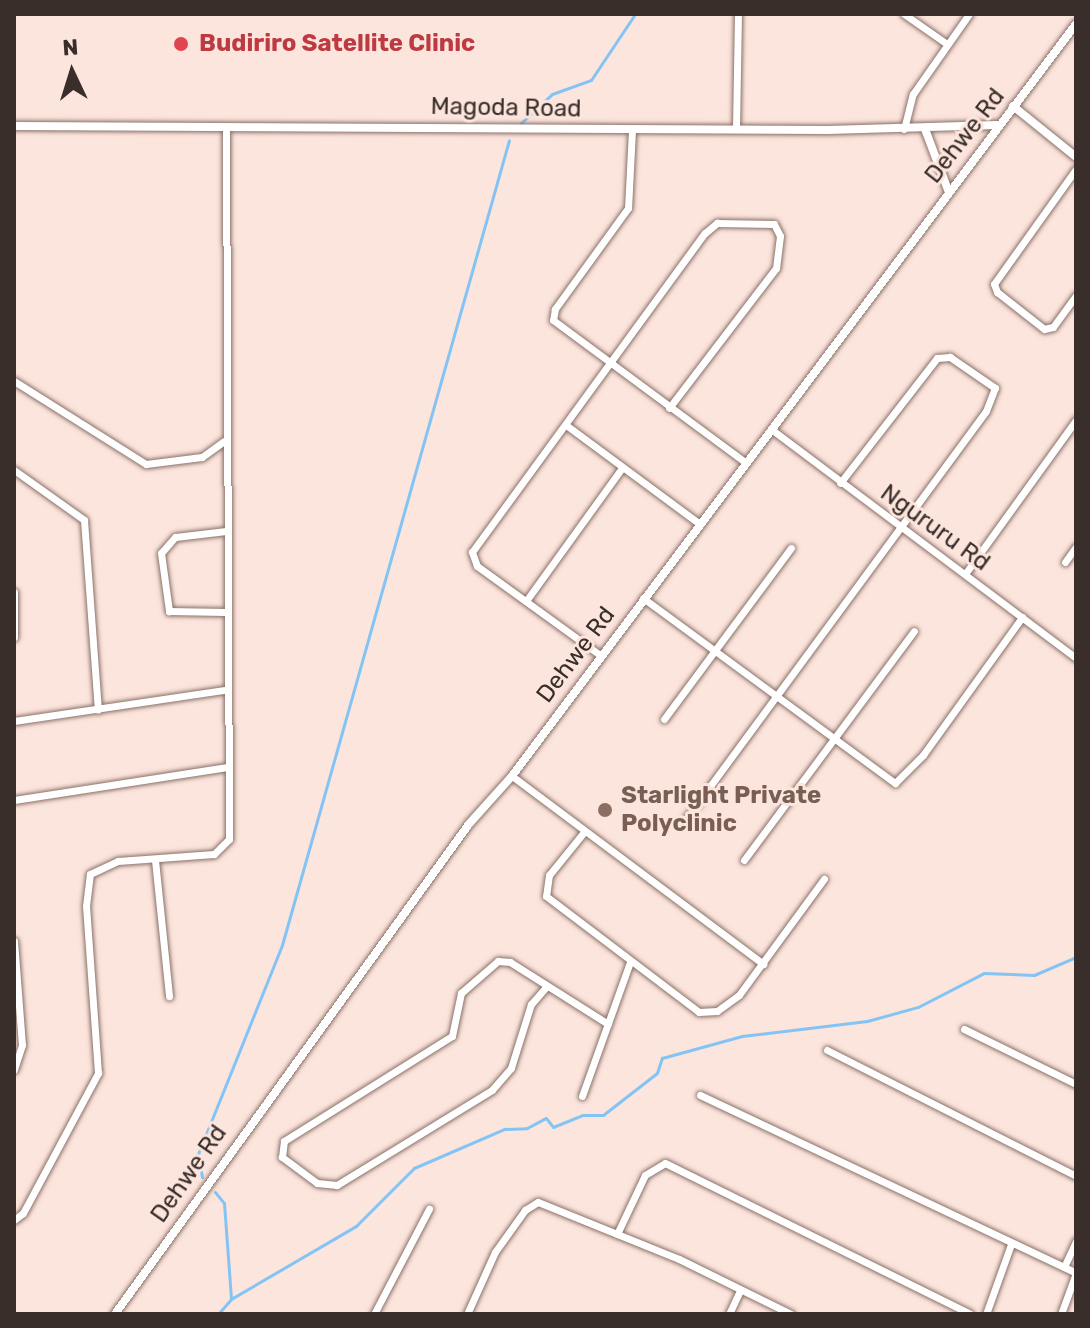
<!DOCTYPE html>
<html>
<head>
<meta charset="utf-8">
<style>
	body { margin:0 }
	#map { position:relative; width:1090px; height:1328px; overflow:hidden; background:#fce5dd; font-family:Rubik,sans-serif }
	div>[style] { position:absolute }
	.stream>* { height:3px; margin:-1.5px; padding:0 1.5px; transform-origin:1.5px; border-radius:1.5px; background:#83c4f5 }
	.roads { filter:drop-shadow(0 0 2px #8a7168) drop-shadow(0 0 2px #8a7168) }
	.minor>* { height:7px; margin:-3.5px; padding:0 3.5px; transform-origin:3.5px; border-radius:3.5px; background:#fff }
	.tertiary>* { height:8px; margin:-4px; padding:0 4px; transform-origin:4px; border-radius:4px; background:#fff }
	.dots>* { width:22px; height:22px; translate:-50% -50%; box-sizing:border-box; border:4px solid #fce5dd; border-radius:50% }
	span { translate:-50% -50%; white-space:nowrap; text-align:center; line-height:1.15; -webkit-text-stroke:6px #fce5dd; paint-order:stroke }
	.health-label { font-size:24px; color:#be3a42; font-weight:700 }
	.left { translate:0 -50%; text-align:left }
	.street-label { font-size:24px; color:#392e2a }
	.education-label { font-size:24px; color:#785e54; font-weight:700 }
	.frame { position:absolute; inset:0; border:16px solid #392e2a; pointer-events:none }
	.north { position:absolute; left:32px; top:32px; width:80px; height:80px; -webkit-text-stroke:6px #fce5dd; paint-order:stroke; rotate:356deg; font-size:22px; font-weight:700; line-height:32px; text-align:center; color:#392e2a }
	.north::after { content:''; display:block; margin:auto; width:28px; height:36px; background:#392e2a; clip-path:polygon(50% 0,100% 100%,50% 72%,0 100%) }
</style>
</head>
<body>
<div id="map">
	<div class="stream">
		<i style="left:521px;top:123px;width:42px;rotate:-43.1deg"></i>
		<i style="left:552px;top:94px;width:41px;rotate:-19.7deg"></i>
		<i style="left:591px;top:80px;width:79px;rotate:-56.3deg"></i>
		<i style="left:202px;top:1177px;width:23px;rotate:-100deg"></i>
		<i style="left:198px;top:1154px;width:225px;rotate:-68.1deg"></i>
		<i style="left:282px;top:945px;width:836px;rotate:-74.25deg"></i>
		<i style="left:215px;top:1192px;width:14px;rotate:51deg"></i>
		<i style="left:224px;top:1203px;width:96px;rotate:85.8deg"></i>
		<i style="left:218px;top:1314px;width:20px;rotate:-49deg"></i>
		<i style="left:231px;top:1299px;width:145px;rotate:-30.3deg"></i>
		<i style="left:356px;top:1226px;width:82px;rotate:-45deg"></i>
		<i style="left:414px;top:1168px;width:98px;rotate:-23.4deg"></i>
		<i style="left:504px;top:1129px;width:23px;rotate:-2deg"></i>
		<i style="left:527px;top:1128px;width:21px;rotate:-28deg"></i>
		<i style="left:546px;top:1118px;width:11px;rotate:52deg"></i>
		<i style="left:553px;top:1127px;width:31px;rotate:-22deg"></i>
		<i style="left:582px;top:1115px;width:21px"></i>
		<i style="left:603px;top:1115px;width:68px;rotate:-37.9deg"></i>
		<i style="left:657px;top:1073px;width:16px;rotate:-72deg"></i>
		<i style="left:662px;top:1058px;width:83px;rotate:-15.4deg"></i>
		<i style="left:742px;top:1036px;width:126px;rotate:-6.8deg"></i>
		<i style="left:867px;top:1021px;width:53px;rotate:-15.4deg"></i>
		<i style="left:918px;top:1007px;width:74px;rotate:-27.3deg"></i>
		<i style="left:984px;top:973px;width:50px;rotate:2.3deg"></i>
		<i style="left:1034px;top:975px;width:46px;rotate:-23.2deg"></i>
	</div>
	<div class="roads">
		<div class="minor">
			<i style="left:904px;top:14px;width:52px;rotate:34.9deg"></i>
			<i style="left:736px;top:128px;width:114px;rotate:-89deg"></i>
			<i style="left:904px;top:129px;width:36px;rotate:-76deg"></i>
			<i style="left:913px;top:94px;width:98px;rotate:-55deg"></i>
			<i style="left:632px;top:130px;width:78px;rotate:92.9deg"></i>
			<i style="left:628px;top:208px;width:125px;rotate:125.9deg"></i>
			<i style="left:555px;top:309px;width:11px;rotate:100deg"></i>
			<i style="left:553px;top:320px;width:240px;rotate:36.5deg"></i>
			<i style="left:1076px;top:169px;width:141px;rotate:125.5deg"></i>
			<i style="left:994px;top:284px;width:9px;rotate:69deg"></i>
			<i style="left:997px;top:292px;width:60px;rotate:38.2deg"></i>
			<i style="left:1044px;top:329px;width:9px;rotate:-13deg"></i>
			<i style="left:1053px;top:327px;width:39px;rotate:-54deg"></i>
			<i style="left:14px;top:381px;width:156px;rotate:32.2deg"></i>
			<i style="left:146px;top:464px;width:56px;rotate:-7.1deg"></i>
			<i style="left:202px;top:457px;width:27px;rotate:-36deg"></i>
			<i style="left:566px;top:425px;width:167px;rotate:36.5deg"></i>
			<i style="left:771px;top:429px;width:381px;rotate:36.9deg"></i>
			<i style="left:14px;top:470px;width:86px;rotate:35.5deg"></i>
			<i style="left:84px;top:520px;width:190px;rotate:85.8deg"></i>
			<i style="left:226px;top:531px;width:51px;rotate:173.3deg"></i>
			<i style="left:175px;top:537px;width:21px;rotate:131deg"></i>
			<i style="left:161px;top:553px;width:59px;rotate:82.1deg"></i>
			<i style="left:169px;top:611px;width:57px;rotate:1deg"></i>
			<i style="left:1065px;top:562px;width:19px;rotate:-54deg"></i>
			<i style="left:965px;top:574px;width:190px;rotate:-54.2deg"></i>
			<i style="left:14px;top:592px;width:45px;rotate:90deg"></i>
			<i style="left:643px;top:598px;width:313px;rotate:36.3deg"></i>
			<i style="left:895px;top:783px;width:40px;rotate:-45deg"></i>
			<i style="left:923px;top:755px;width:170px;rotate:-54.3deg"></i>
			<i style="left:526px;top:601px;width:164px;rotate:-54.2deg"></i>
			<i style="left:600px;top:655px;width:152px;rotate:-144.1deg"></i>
			<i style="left:477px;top:566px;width:15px;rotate:-110deg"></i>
			<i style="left:472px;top:552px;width:395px;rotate:-53.9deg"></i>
			<i style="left:705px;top:233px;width:16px;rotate:-40deg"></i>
			<i style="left:717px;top:223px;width:57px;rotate:1deg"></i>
			<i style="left:774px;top:224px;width:13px;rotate:63deg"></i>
			<i style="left:780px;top:236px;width:32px;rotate:97deg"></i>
			<i style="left:776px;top:268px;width:176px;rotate:127.4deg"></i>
			<i style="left:664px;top:719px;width:213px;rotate:-53.4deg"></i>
			<i style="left:14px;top:721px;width:213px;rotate:-8.4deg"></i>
			<i style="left:512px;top:776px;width:314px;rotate:36.8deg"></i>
			<i style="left:14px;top:800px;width:216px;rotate:-8.8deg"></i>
			<i style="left:683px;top:823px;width:511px;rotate:-53.67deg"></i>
			<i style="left:986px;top:411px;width:25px;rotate:-69deg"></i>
			<i style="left:995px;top:388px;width:55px;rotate:-145.4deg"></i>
			<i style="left:950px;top:357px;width:13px;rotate:176deg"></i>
			<i style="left:937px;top:358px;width:158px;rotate:127.8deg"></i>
			<i style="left:584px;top:832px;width:55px;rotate:129.1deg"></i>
			<i style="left:549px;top:875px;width:21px;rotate:98deg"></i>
			<i style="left:546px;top:896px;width:192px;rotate:37.2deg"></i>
			<i style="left:699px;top:1012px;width:18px;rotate:-3deg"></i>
			<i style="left:717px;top:1011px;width:27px;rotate:-36deg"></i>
			<i style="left:739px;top:995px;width:144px;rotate:-53.8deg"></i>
			<i style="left:155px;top:860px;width:137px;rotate:84.1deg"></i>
			<i style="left:744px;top:860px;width:285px;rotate:-53.4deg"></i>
			<i style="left:14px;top:941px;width:104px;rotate:85.6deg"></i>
			<i style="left:22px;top:1045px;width:26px;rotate:108deg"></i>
			<i style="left:546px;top:987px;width:23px;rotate:131deg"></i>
			<i style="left:531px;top:1004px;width:67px;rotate:107.4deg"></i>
			<i style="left:511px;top:1068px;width:29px;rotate:131deg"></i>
			<i style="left:492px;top:1090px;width:182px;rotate:148.5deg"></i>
			<i style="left:337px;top:1185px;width:20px;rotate:-174deg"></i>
			<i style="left:317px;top:1183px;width:44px;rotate:-143.4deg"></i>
			<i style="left:282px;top:1157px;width:16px;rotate:-83deg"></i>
			<i style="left:284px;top:1141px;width:198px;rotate:-32deg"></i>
			<i style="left:452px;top:1036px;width:44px;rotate:-78.2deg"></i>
			<i style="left:461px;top:993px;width:49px;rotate:-40.9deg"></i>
			<i style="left:498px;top:961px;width:12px;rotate:5deg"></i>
			<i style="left:510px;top:962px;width:116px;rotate:32.3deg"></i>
			<i style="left:964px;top:1029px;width:125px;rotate:26.2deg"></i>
			<i style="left:827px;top:1050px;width:279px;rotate:26.8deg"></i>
			<i style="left:700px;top:1095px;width:416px;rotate:25.3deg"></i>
			<i style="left:582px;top:1096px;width:142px;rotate:-70.3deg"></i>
			<i style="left:14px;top:1220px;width:11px;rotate:-38deg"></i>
			<i style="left:23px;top:1213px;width:159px;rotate:-61.8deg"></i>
			<i style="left:98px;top:1073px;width:167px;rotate:-94.1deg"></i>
			<i style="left:86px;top:906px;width:32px;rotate:-83deg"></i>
			<i style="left:90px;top:874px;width:31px;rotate:-25deg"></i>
			<i style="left:118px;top:861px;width:96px;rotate:-4.2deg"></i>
			<i style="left:214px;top:854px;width:21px;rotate:-45deg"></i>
			<i style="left:229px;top:839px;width:712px;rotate:-90.24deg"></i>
			<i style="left:617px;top:1234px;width:65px;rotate:-64.6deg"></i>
			<i style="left:645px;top:1175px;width:23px;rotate:-31deg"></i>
			<i style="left:665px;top:1163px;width:340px;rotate:26.3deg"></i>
			<i style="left:1064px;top:1267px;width:29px;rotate:-65deg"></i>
			<i style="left:374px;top:1314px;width:119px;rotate:-62.4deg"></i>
			<i style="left:467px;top:1314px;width:68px;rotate:-65.7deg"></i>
			<i style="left:495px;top:1252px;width:52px;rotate:-54.5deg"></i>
			<i style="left:525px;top:1210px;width:15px;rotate:-32deg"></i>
			<i style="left:538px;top:1202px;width:152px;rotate:22deg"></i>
			<i style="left:679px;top:1259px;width:125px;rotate:26.2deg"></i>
			<i style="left:729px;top:1314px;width:26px;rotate:-65deg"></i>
			<i style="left:986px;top:1314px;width:74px;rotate:-70.3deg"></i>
			<i style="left:1061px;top:1314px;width:44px;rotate:-69.9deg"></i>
		</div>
		<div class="tertiary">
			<i style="left:1013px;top:106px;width:81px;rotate:39deg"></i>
			<i style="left:14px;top:126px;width:814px;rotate:0.28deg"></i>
			<i style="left:828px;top:130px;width:169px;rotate:-1.7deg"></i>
			<i style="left:925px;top:129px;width:65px;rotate:69.3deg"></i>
			<i style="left:115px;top:1314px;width:604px;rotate:-54.15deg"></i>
			<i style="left:469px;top:824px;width:64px;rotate:-48.1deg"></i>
			<i style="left:512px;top:776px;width:940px;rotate:-53.13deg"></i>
		</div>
	</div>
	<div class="dots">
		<i style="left:181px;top:44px;background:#e0444e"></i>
		<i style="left:605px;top:810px;background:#8d6e63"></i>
	</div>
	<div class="health-label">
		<span class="left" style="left:199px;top:44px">Budiriro Satellite Clinic</span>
	</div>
	<div class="street-label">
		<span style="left:506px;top:108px;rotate:1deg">Magoda Road</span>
		<span style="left:965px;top:136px;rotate:-52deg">Dehwe Rd</span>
		<span style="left:935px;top:528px;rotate:36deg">Ngururu Rd</span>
		<span style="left:576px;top:655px;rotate:-53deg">Dehwe Rd</span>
		<span style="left:189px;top:1174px;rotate:-55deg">Dehwe Rd</span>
	</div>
	<div class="education-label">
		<span class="left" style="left:621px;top:810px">Starlight Private<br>Polyclinic</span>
	</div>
	<div class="frame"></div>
	<div class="north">N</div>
</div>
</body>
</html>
